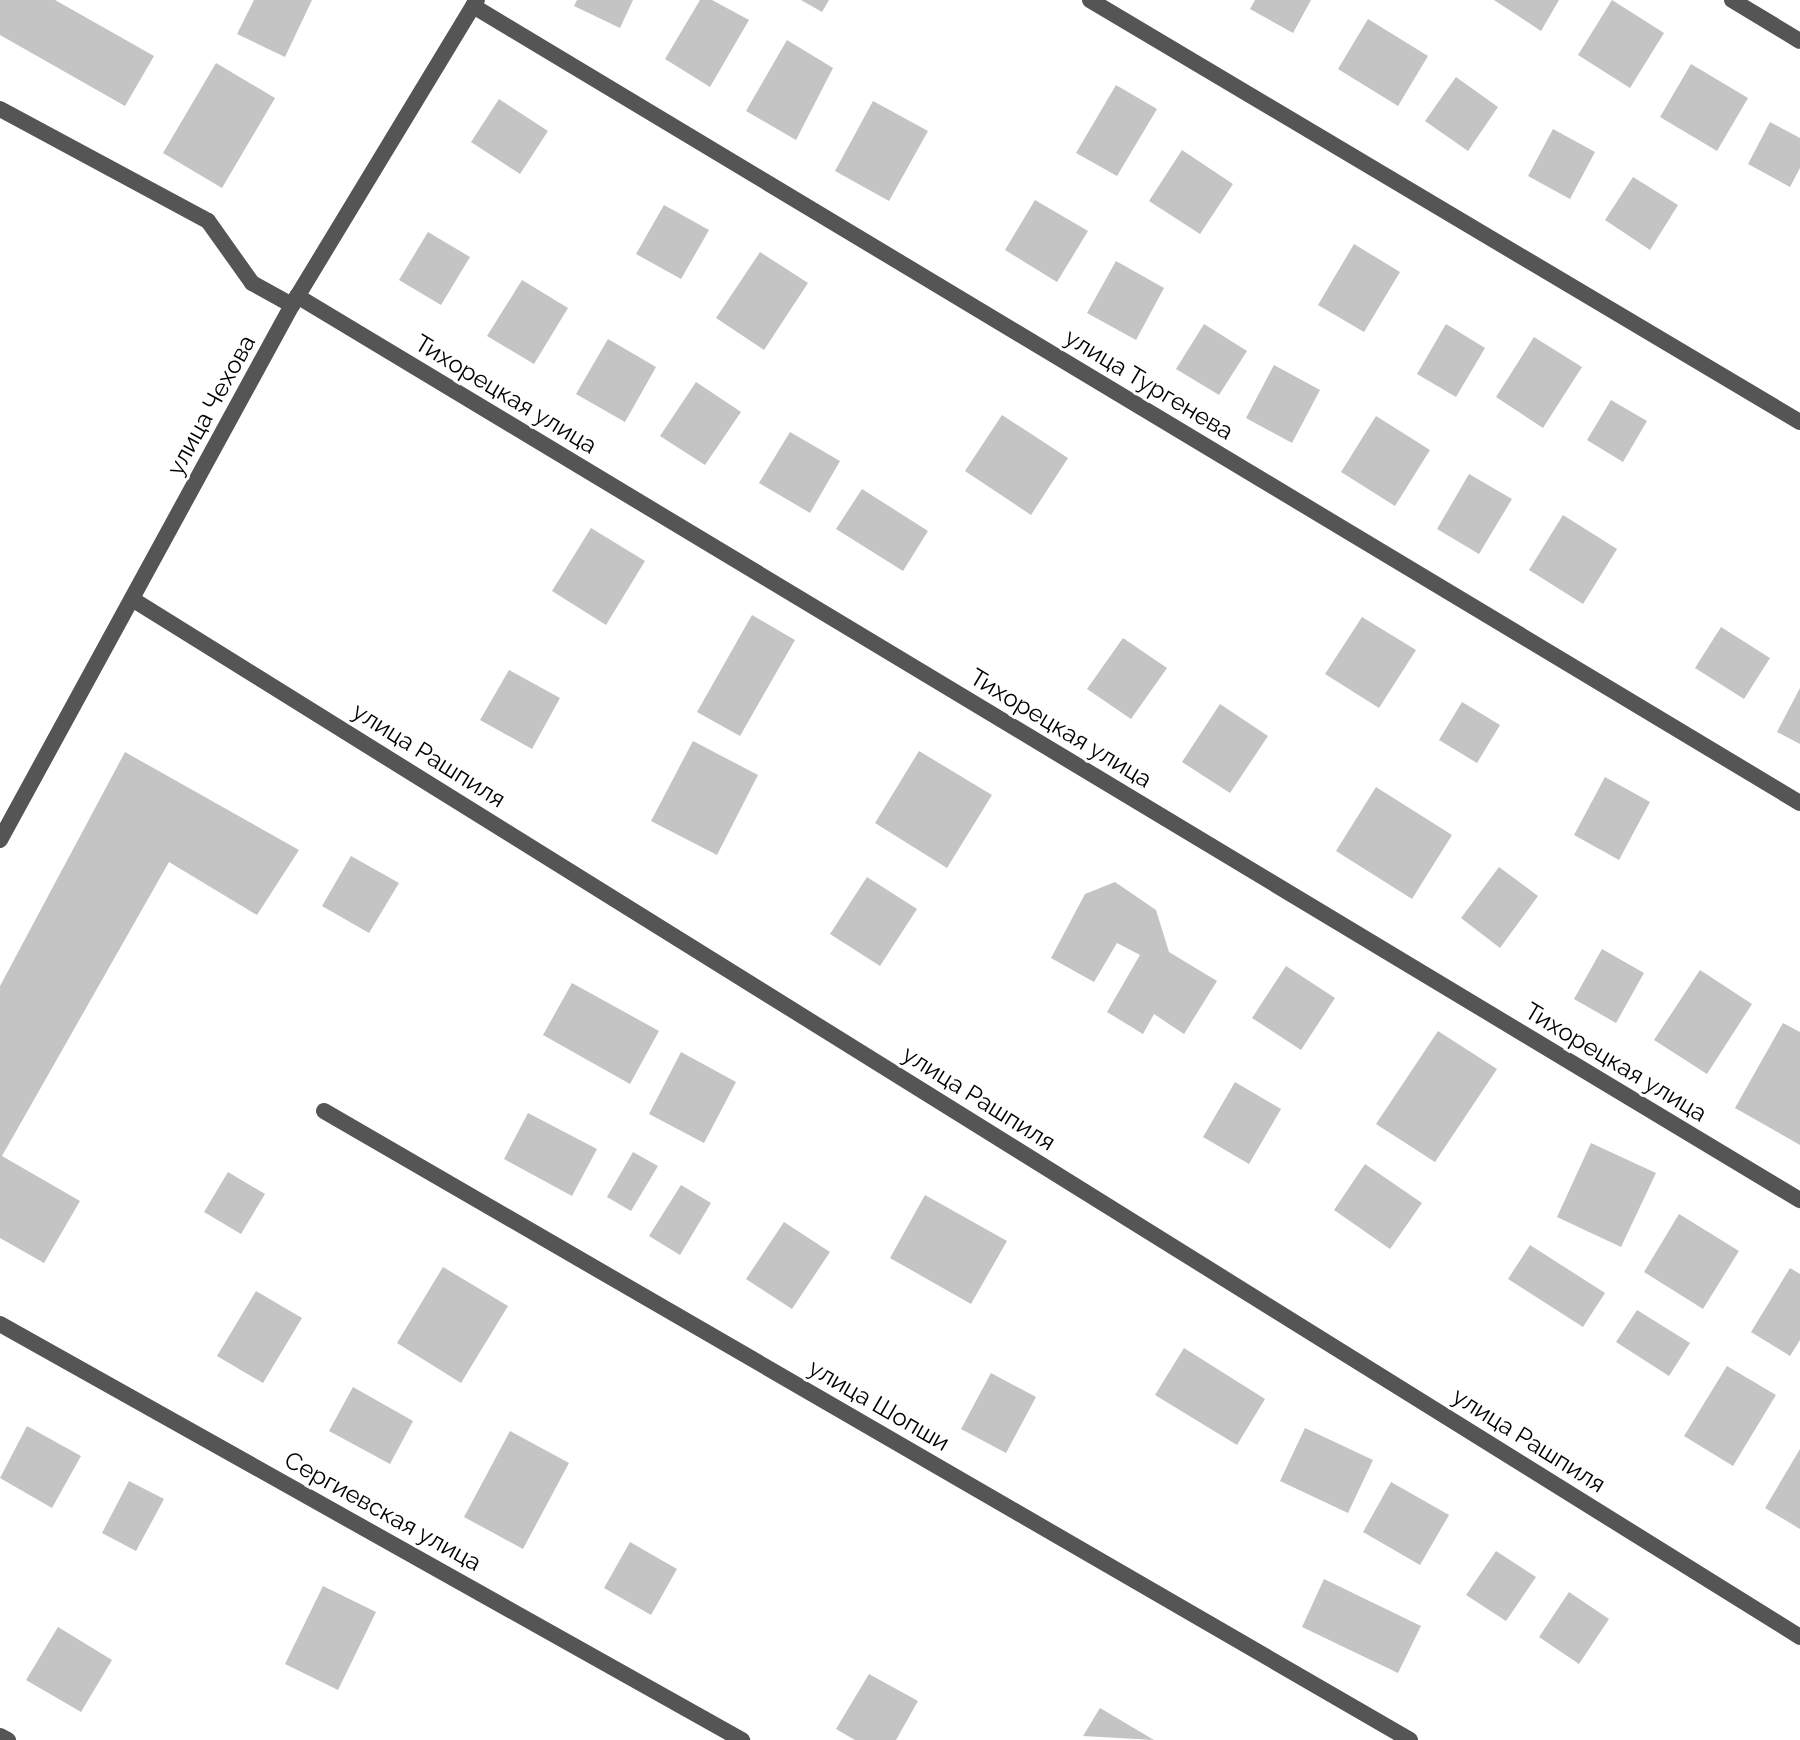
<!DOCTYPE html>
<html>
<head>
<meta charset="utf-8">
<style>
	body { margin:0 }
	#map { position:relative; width:1800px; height:1740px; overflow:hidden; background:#fff; font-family:Raleway,sans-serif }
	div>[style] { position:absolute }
	.building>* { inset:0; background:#c4c4c4 }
	.minor>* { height:16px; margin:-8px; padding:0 8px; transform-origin:8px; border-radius:8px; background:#555 }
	span { translate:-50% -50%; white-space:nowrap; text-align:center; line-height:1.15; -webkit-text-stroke:6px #fff; paint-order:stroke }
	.street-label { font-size:24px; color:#000 }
</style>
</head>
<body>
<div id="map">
	<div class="building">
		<i style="clip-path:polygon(0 0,55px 0,154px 56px,125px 106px,0 35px)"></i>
		<i style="clip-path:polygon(254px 0,312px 0,285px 57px,237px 34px)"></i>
		<i style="clip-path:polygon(577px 0,633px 0,620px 28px,574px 6px)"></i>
		<i style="clip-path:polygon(700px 0,712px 0,749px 20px,710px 87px,665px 59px)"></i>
		<i style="clip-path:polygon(801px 0,829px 0,822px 12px)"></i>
		<i style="clip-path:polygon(1255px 0,1311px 0,1293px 33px,1250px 9px)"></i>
		<i style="clip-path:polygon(1494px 0,1559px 0,1541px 31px)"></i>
		<i style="clip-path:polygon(1612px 0,1664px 33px,1630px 88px,1578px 55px)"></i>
		<i style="clip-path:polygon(1368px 19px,1428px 56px,1398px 106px,1338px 69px)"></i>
		<i style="clip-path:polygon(787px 40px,833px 68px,796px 140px,746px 111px)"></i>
		<i style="clip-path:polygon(216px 63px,275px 98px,222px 188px,163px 153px)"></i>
		<i style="clip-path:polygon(1691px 64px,1748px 98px,1717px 151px,1660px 117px)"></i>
		<i style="clip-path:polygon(1456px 77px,1498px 107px,1468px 151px,1425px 121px)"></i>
		<i style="clip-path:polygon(1116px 85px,1157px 109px,1117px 176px,1076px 153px)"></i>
		<i style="clip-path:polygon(499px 99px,548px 131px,520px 174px,471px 142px)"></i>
		<i style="clip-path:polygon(873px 101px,928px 131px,889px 201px,835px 171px)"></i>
		<i style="clip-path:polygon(1770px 122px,1800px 138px,1800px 168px,1790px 187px,1748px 164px)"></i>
		<i style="clip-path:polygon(1553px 129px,1595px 152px,1570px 199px,1528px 176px)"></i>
		<i style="clip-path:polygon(1182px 150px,1233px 184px,1200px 234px,1149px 201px)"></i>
		<i style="clip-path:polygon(1633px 177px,1678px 205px,1650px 250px,1605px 220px)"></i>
		<i style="clip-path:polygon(1035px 200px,1088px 231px,1057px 282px,1005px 250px)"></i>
		<i style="clip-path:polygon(664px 205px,709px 230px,681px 279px,636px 254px)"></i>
		<i style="clip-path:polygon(428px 232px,470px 257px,441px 305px,399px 280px)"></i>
		<i style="clip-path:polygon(1354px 244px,1400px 272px,1364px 332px,1318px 305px)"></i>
		<i style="clip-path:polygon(760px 252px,808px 283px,764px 350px,716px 318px)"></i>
		<i style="clip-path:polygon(1116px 261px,1164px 288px,1136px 340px,1087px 313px)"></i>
		<i style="clip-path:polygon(522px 280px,568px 308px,534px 364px,487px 336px)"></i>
		<i style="clip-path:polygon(1204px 324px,1247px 351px,1219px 395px,1176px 369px)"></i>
		<i style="clip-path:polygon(1446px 324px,1485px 348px,1456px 397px,1417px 374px)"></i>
		<i style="clip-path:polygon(1534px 337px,1582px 367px,1543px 428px,1496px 397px)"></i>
		<i style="clip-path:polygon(608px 339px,656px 367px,625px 422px,576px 394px)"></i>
		<i style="clip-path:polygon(1274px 365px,1320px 390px,1292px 443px,1246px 418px)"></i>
		<i style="clip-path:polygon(696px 382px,741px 412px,705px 465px,660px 436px)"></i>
		<i style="clip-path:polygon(1611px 400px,1647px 421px,1623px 462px,1587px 440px)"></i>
		<i style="clip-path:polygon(1002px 415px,1068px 458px,1031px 515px,965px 471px)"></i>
		<i style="clip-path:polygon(1376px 416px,1430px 450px,1395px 506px,1341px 472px)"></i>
		<i style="clip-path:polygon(790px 432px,840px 461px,810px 513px,759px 483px)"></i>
		<i style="clip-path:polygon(1469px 474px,1512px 499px,1479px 554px,1437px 529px)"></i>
		<i style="clip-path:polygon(862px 489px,928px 531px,903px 571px,836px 529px)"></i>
		<i style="clip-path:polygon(1563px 515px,1617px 549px,1583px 604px,1529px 570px)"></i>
		<i style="clip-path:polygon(591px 528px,645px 561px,606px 625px,552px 591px)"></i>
		<i style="clip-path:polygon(752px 615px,795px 640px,740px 736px,697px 712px)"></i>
		<i style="clip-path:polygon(1362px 617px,1416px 650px,1379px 708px,1325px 674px)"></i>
		<i style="clip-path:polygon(1721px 627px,1770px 658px,1744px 699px,1695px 668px)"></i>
		<i style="clip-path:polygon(1123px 638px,1167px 668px,1131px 719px,1087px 689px)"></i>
		<i style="clip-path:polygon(509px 670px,560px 698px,532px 749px,480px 720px)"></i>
		<i style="clip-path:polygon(1800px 688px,1800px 744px,1777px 732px)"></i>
		<i style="clip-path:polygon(1462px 702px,1500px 725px,1477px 763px,1439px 740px)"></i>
		<i style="clip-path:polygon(1220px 704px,1268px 736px,1230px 793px,1182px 762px)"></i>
		<i style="clip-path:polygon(693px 741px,758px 775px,717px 855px,651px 821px)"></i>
		<i style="clip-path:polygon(919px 751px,992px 795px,947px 868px,875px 823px)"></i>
		<i style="clip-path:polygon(125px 752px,299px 850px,257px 915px,169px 862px,2px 1156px,80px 1201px,44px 1263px,0 1238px,0 986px)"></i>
		<i style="clip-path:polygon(1605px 777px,1650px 802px,1619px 860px,1574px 835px)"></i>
		<i style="clip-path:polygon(1376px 787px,1452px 835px,1412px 899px,1336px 851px)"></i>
		<i style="clip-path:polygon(351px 856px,399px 883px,369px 933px,322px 906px)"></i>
		<i style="clip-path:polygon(1499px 867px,1538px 896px,1500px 948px,1461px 918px)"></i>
		<i style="clip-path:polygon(867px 877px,917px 909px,880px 966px,830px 934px)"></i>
		<i style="clip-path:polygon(1115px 882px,1156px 910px,1169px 952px,1217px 981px,1184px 1034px,1154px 1014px,1143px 1034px,1107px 1012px,1140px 955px,1117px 943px,1094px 982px,1051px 958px,1085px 894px)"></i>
		<i style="clip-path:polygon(1602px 949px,1644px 973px,1616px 1023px,1574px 999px)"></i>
		<i style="clip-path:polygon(1286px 966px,1335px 998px,1301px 1050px,1252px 1018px)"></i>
		<i style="clip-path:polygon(1700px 970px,1752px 1004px,1707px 1074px,1654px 1040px)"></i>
		<i style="clip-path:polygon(572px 983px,659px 1031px,630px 1084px,543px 1035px)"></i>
		<i style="clip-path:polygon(1783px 1023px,1800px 1032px,1800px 1145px,1735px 1108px)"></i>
		<i style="clip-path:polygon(1438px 1031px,1497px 1069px,1435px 1162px,1376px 1124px)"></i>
		<i style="clip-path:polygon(681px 1052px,736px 1082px,704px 1143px,649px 1114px)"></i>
		<i style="clip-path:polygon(1235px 1082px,1281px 1109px,1249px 1164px,1203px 1137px)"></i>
		<i style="clip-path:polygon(528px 1113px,597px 1149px,572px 1196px,504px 1159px)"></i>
		<i style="clip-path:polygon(1591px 1143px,1656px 1173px,1621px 1247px,1557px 1217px)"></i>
		<i style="clip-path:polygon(633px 1152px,658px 1166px,631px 1211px,607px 1197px)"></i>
		<i style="clip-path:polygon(1365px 1164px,1422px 1203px,1390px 1249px,1334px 1210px)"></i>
		<i style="clip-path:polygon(228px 1172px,265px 1194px,241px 1234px,204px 1212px)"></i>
		<i style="clip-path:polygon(681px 1185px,711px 1203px,680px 1255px,649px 1236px)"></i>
		<i style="clip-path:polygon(925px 1195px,1007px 1241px,971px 1304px,890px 1258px)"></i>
		<i style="clip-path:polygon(1679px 1214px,1739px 1251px,1703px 1309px,1644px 1272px)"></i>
		<i style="clip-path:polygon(784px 1222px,830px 1252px,792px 1309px,746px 1279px)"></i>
		<i style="clip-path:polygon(1530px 1245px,1605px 1293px,1583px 1327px,1508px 1279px)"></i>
		<i style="clip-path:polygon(443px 1267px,508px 1306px,461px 1383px,397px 1343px)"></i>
		<i style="clip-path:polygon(1790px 1268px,1800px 1274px,1800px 1340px,1790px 1356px,1751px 1332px)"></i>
		<i style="clip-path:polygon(256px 1291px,302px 1318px,263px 1383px,217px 1356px)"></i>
		<i style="clip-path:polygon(1637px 1310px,1690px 1343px,1669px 1376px,1616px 1342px)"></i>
		<i style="clip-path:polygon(1184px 1348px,1265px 1399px,1237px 1445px,1155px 1395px)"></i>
		<i style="clip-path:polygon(1727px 1366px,1776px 1395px,1733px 1466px,1684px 1436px)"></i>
		<i style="clip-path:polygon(991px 1373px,1036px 1397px,1006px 1453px,961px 1429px)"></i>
		<i style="clip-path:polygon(353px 1387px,413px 1421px,390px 1464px,329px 1431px)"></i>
		<i style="clip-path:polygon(27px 1426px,81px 1456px,52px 1508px,0 1478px)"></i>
		<i style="clip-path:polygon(1305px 1428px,1373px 1460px,1348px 1513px,1280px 1481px)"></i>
		<i style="clip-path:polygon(510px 1431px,569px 1463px,523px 1549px,464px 1517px)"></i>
		<i style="clip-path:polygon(1800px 1449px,1800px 1529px,1765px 1508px)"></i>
		<i style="clip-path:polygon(129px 1481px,164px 1499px,136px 1551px,102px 1533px)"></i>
		<i style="clip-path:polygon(1391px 1482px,1449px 1515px,1420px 1565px,1363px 1532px)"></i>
		<i style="clip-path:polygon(630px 1542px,677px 1569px,651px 1615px,604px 1588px)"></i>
		<i style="clip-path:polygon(1496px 1551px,1536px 1577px,1506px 1621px,1466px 1595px)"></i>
		<i style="clip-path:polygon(1324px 1579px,1421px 1626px,1398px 1673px,1302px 1627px)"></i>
		<i style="clip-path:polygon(323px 1586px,376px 1612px,338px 1690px,285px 1664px)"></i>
		<i style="clip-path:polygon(1569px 1592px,1609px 1619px,1579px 1664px,1539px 1637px)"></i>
		<i style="clip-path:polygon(58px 1627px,112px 1660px,81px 1712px,26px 1680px)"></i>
		<i style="clip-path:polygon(869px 1674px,918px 1701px,896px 1740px,855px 1740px,836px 1729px)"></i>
		<i style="clip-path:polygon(1100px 1708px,1154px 1740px,1083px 1736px)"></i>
	</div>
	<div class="minor">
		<i style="left:1090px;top:0;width:826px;rotate:30.73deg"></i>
		<i style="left:1732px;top:0;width:79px;rotate:31.1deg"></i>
		<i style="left:473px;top:6px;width:1548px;rotate:30.99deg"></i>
		<i style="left:0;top:109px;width:236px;rotate:28.3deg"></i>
		<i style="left:208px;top:221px;width:76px;rotate:54.6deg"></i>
		<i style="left:252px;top:283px;width:46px;rotate:28.8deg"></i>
		<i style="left:297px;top:296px;width:1754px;rotate:31.03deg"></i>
		<i style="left:132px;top:599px;width:1965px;rotate:31.89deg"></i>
		<i style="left:0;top:840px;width:609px;rotate:-61.37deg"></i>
		<i style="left:292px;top:305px;width:357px;rotate:-58.8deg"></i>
		<i style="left:324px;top:1111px;width:1255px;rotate:30.08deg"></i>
		<i style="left:0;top:1324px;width:851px;rotate:29.28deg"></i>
		<i style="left:0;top:1736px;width:9px;rotate:27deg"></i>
	</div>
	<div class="street-label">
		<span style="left:1149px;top:384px;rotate:31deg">улица Тургенева</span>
		<span style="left:506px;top:394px;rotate:31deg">Тихорецкая улица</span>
		<span style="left:211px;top:405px;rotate:-61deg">улица Чехова</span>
		<span style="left:1061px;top:728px;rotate:31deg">Тихорецкая улица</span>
		<span style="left:429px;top:755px;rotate:32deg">улица Рашпиля</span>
		<span style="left:1616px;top:1062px;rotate:31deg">Тихорецкая улица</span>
		<span style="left:979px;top:1098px;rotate:32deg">улица Рашпиля</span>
		<span style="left:879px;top:1405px;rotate:30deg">улица Шопши</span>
		<span style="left:1529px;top:1440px;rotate:32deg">улица Рашпиля</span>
		<span style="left:383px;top:1511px;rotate:29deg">Сергиевская улица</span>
	</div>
</div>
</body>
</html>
